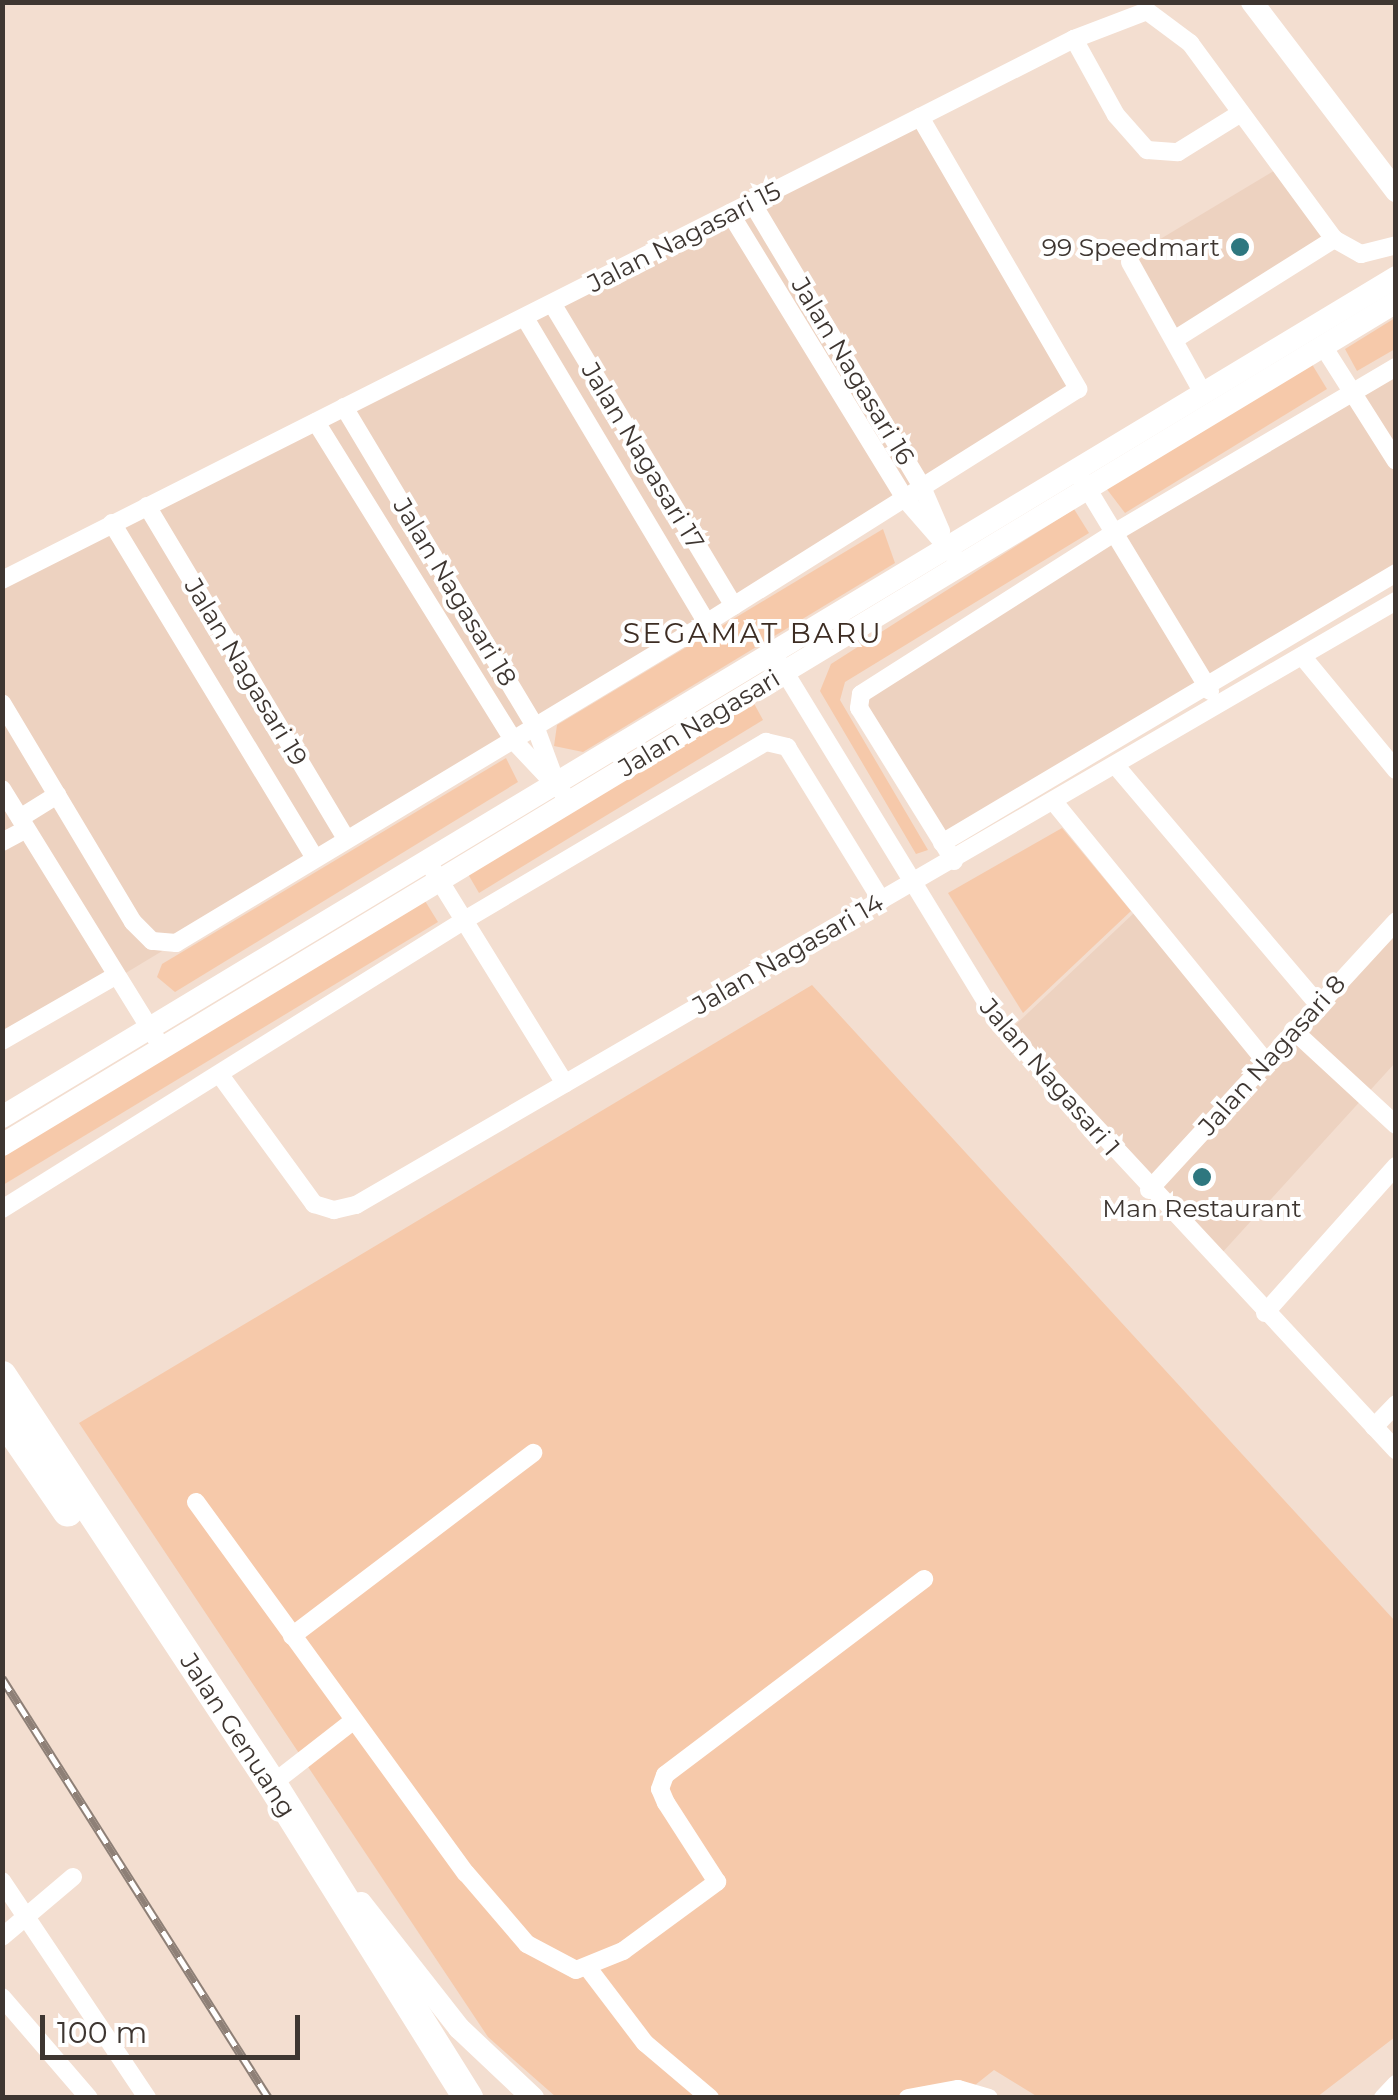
<!DOCTYPE html>
<html>
<head>
<meta charset="utf-8">
<style>
	body { margin:0 }
	#map { position:relative; width:1398px; height:2100px; overflow:hidden; background:#f3ded0; font-family:Montserrat,sans-serif }
	div>[style] { position:absolute }
	.built>* { inset:0; background:#edd2c0 }
	.green>* { inset:0; background:#f6c9aa }
	.minor>* { height:18px; margin:-9px; padding:0 9px; transform-origin:9px; border-radius:9px; background:#fff }
	.tertiary>* { height:22px; margin:-11px; padding:0 11px; transform-origin:11px; border-radius:11px; background:#fff }
	.trunk>* { height:30px; margin:-15px; padding:0 15px; transform-origin:15px; border-radius:15px; background:#fff }
	.rail>* { height:9px; margin-top:-4.5px; transform-origin:0; background:repeating-linear-gradient(90deg,#fff 0 15px,#8e8077 0 30px); box-sizing:border-box; border-block:2px solid #8e8077 }
	.dots>* { width:28px; height:28px; translate:-50% -50%; box-sizing:border-box; border:5px solid #fff; border-radius:50% }
	span { translate:-50% -50%; white-space:nowrap; text-align:center; line-height:1.15; -webkit-text-stroke:8px #fff; paint-order:stroke }
	.street-label { font-size:25px; color:#3e3631 }
	.poi-label { font-size:25px; color:#3e3631 }
	.right { translate:-100% -50%; text-align:right }
	.neighbourhood-label { font-size:28px; color:#3d2d23; letter-spacing:2.5px }
	.frame { position:absolute; inset:0; border:5px solid #3e3631; pointer-events:none }
	.scale { position:absolute; left:40px; top:2015px; width:260px; height:45px; box-sizing:border-box; border:5px solid #3e3631; border-top:0; padding-left:12px; font-size:30px; line-height:35px; white-space:nowrap; color:#3e3631; -webkit-text-stroke:8px #fff; paint-order:stroke }
</style>
</head>
<body>
<div id="map">
	<div class="built">
		<i style="clip-path:polygon(923px 107px,1077px 400px,3px 1047px,3px 572px)"></i>
		<i style="clip-path:polygon(1287px 163px,1340px 236px,1175px 346px,1122px 262px)"></i>
		<i style="clip-path:polygon(1395px 360px,1395px 580px,941px 851px,853px 699px)"></i>
		<i style="clip-path:polygon(1135px 912px,1257px 1061px,1395px 913px,1395px 1063px,1221px 1254px,1012px 1028px)"></i>
	</div>
	<div class="green">
		<i style="clip-path:polygon(1395px 318px,1395px 349px,1357px 371px,1345px 349px)"></i>
		<i style="clip-path:polygon(1310px 361px,1327px 389px,1125px 513px,1106px 488px)"></i>
		<i style="clip-path:polygon(1074px 509px,1089px 533px,845px 682px,840px 700px,928px 850px,916px 854px,820px 691px,831px 664px)"></i>
		<i style="clip-path:polygon(883px 529px,895px 563px,583px 752px,554px 746px,557px 725px)"></i>
		<i style="clip-path:polygon(751px 698px,763px 720px,479px 893px,465px 869px)"></i>
		<i style="clip-path:polygon(506px 758px,518px 782px,175px 992px,157px 977px,162px 964px)"></i>
		<i style="clip-path:polygon(1062px 828px,1131px 911px,1023px 1013px,948px 893px)"></i>
		<i style="clip-path:polygon(422px 896px,438px 922px,3px 1185px,3px 1152px)"></i>
		<i style="clip-path:polygon(812px 985px,1395px 1621px,1395px 2037px,1317px 2097px,1038px 2097px,994px 2070px,960px 2097px,556px 2097px,488px 2037px,79px 1423px)"></i>
	</div>
	<div class="minor">
		<i style="left:1074px;top:39px;width:87px;rotate:61.1deg"></i>
		<i style="left:1116px;top:115px;width:47px;rotate:48.5deg"></i>
		<i style="left:1147px;top:150px;width:31px;rotate:4deg"></i>
		<i style="left:1178px;top:152px;width:74px;rotate:-31.8deg"></i>
		<i style="left:920px;top:117px;width:173px;rotate:-26.9deg"></i>
		<i style="left:1074px;top:39px;width:78px;rotate:-21deg"></i>
		<i style="left:1147px;top:11px;width:54px;rotate:36.7deg"></i>
		<i style="left:1190px;top:43px;width:243px;rotate:53.7deg"></i>
		<i style="left:1334px;top:239px;width:31px;rotate:29deg"></i>
		<i style="left:1361px;top:254px;width:36px;rotate:-14deg"></i>
		<i style="left:751px;top:201px;width:333px;rotate:59.1deg"></i>
		<i style="left:922px;top:487px;width:48px;rotate:66.6deg"></i>
		<i style="left:730px;top:213px;width:335px;rotate:58.5deg"></i>
		<i style="left:905px;top:499px;width:73px;rotate:48.9deg"></i>
		<i style="left:1130px;top:262px;width:150px;rotate:60.9deg"></i>
		<i style="left:553px;top:305px;width:351px;rotate:59deg"></i>
		<i style="left:525px;top:318px;width:355px;rotate:59.2deg"></i>
		<i style="left:1177px;top:338px;width:186px;rotate:-32.2deg"></i>
		<i style="left:1323px;top:346px;width:136px;rotate:57.6deg"></i>
		<i style="left:344px;top:407px;width:372px;rotate:59.1deg"></i>
		<i style="left:535px;top:726px;width:54px;rotate:69.6deg"></i>
		<i style="left:316px;top:422px;width:374px;rotate:58.2deg"></i>
		<i style="left:513px;top:740px;width:73px;rotate:46.7deg"></i>
		<i style="left:1081px;top:478px;width:249px;rotate:58.8deg"></i>
		<i style="left:147px;top:506px;width:387px;rotate:59.1deg"></i>
		<i style="left:112px;top:523px;width:390px;rotate:58.8deg"></i>
		<i style="left:2px;top:580px;width:1028px;rotate:-26.76deg"></i>
		<i style="left:920px;top:117px;width:315px;rotate:59.8deg"></i>
		<i style="left:1078px;top:389px;width:439px;rotate:147.8deg"></i>
		<i style="left:707px;top:623px;width:620px;rotate:148.93deg"></i>
		<i style="left:176px;top:943px;width:24px;rotate:-175deg"></i>
		<i style="left:152px;top:941px;width:27px;rotate:-135deg"></i>
		<i style="left:133px;top:922px;width:255px;rotate:-120.9deg"></i>
		<i style="left:1302px;top:656px;width:148px;rotate:50.5deg"></i>
		<i style="left:778px;top:661px;width:426px;rotate:58.6deg"></i>
		<i style="left:1000px;top:1024px;width:582px;rotate:47.09deg"></i>
		<i style="left:1116px;top:766px;width:311px;rotate:49.7deg"></i>
		<i style="left:2px;top:789px;width:293px;rotate:58.3deg"></i>
		<i style="left:1054px;top:802px;width:334px;rotate:50.8deg"></i>
		<i style="left:20px;top:818px;width:44px;rotate:-31.9deg"></i>
		<i style="left:2px;top:842px;width:27px;rotate:-28deg"></i>
		<i style="left:942px;top:843px;width:528px;rotate:-30.74deg"></i>
		<i style="left:954px;top:861px;width:180px;rotate:-121.8deg"></i>
		<i style="left:859px;top:708px;width:14px;rotate:-82deg"></i>
		<i style="left:861px;top:694px;width:300px;rotate:-32.5deg"></i>
		<i style="left:1114px;top:533px;width:327px;rotate:-30.5deg"></i>
		<i style="left:433px;top:870px;width:251px;rotate:58.3deg"></i>
		<i style="left:1293px;top:1030px;width:140px;rotate:42.7deg"></i>
		<i style="left:2px;top:1041px;width:130px;rotate:-29.9deg"></i>
		<i style="left:220px;top:1075px;width:160px;rotate:53.9deg"></i>
		<i style="left:314px;top:1204px;width:21px;rotate:17deg"></i>
		<i style="left:334px;top:1210px;width:23px;rotate:-13deg"></i>
		<i style="left:356px;top:1205px;width:1203px;rotate:-30.15deg"></i>
		<i style="left:1149px;top:1190px;width:365px;rotate:-47.4deg"></i>
		<i style="left:2px;top:1209px;width:544px;rotate:-31.99deg"></i>
		<i style="left:463px;top:921px;width:352px;rotate:-30.6deg"></i>
		<i style="left:766px;top:742px;width:22px;rotate:13deg"></i>
		<i style="left:787px;top:747px;width:180px;rotate:58.4deg"></i>
		<i style="left:1265px;top:1313px;width:197px;rotate:-48.3deg"></i>
		<i style="left:1374px;top:1427px;width:32px;rotate:-46deg"></i>
		<i style="left:196px;top:1502px;width:459px;rotate:54deg"></i>
		<i style="left:466px;top:1873px;width:94px;rotate:49.3deg"></i>
		<i style="left:527px;top:1944px;width:55px;rotate:28deg"></i>
		<i style="left:576px;top:1970px;width:51px;rotate:-22deg"></i>
		<i style="left:623px;top:1951px;width:117px;rotate:-36.3deg"></i>
		<i style="left:717px;top:1882px;width:94px;rotate:-122.8deg"></i>
		<i style="left:666px;top:1803px;width:15px;rotate:-113deg"></i>
		<i style="left:660px;top:1789px;width:15px;rotate:-70deg"></i>
		<i style="left:665px;top:1775px;width:325px;rotate:-37.1deg"></i>
		<i style="left:292px;top:1636px;width:303px;rotate:-37.2deg"></i>
		<i style="left:272px;top:1784px;width:103px;rotate:-37.9deg"></i>
		<i style="left:2px;top:1881px;width:261px;rotate:56.2deg"></i>
		<i style="left:2px;top:1937px;width:93px;rotate:-40.2deg"></i>
		<i style="left:588px;top:1968px;width:94px;rotate:52.8deg"></i>
		<i style="left:645px;top:2043px;width:85px;rotate:40.2deg"></i>
		<i style="left:2px;top:1997px;width:133px;rotate:49.3deg"></i>
		<i style="left:908px;top:2098px;width:51px;rotate:-10.2deg"></i>
		<i style="left:958px;top:2089px;width:32px;rotate:16deg"></i>
		<i style="left:1383px;top:2098px;width:19px;rotate:-47deg"></i>
	</div>
	<div class="tertiary">
		<i style="left:1252px;top:2px;width:238px;rotate:52.7deg"></i>
		<i style="left:2px;top:1117px;width:1628px;rotate:-31.07deg"></i>
		<i style="left:2px;top:1145px;width:1629px;rotate:-31.16deg"></i>
		<i style="left:361px;top:1903px;width:159px;rotate:51.9deg"></i>
		<i style="left:459px;top:2028px;width:102px;rotate:43.4deg"></i>
	</div>
	<div class="trunk">
		<i style="left:2px;top:1376px;width:489px;rotate:56.5deg"></i>
		<i style="left:272px;top:1784px;width:370px;rotate:58deg"></i>
		<i style="left:2px;top:1416px;width:116px;rotate:55.5deg"></i>
	</div>
	<div class="rail">
		<i style="left:2px;top:1678px;width:498px;rotate:57.6deg"></i>
	</div>
	<div class="dots">
		<i style="left:1240px;top:247px;background:#2e777f"></i>
		<i style="left:1202px;top:1177px;background:#2e777f"></i>
	</div>
	<div class="street-label">
		<span style="left:684px;top:237px;rotate:-27deg">Jalan Nagasari 15</span>
		<span style="left:853px;top:371px;rotate:59deg">Jalan Nagasari 16</span>
		<span style="left:643px;top:456px;rotate:59deg">Jalan Nagasari 17</span>
		<span style="left:455px;top:592px;rotate:59deg">Jalan Nagasari 18</span>
		<span style="left:246px;top:672px;rotate:59deg">Jalan Nagasari 19</span>
		<span style="left:699px;top:723px;rotate:-31deg">Jalan Nagasari</span>
		<span style="left:788px;top:954px;rotate:-30deg">Jalan Nagasari 14</span>
		<span style="left:1272px;top:1055px;rotate:-48deg">Jalan Nagasari 8</span>
		<span style="left:1050px;top:1077px;rotate:49deg">Jalan Nagasari 1</span>
		<span style="left:238px;top:1735px;rotate:57deg">Jalan Genuang</span>
	</div>
	<div class="poi-label">
		<span class="right" style="left:1220px;top:247px">99 Speedmart</span>
		<span style="left:1202px;top:1208px">Man Restaurant</span>
	</div>
	<div class="neighbourhood-label">
		<span style="left:753px;top:633px">SEGAMAT BARU</span>
	</div>
	<div class="frame"></div>
	<div class="scale">100 m</div>
</div>
</body>
</html>
